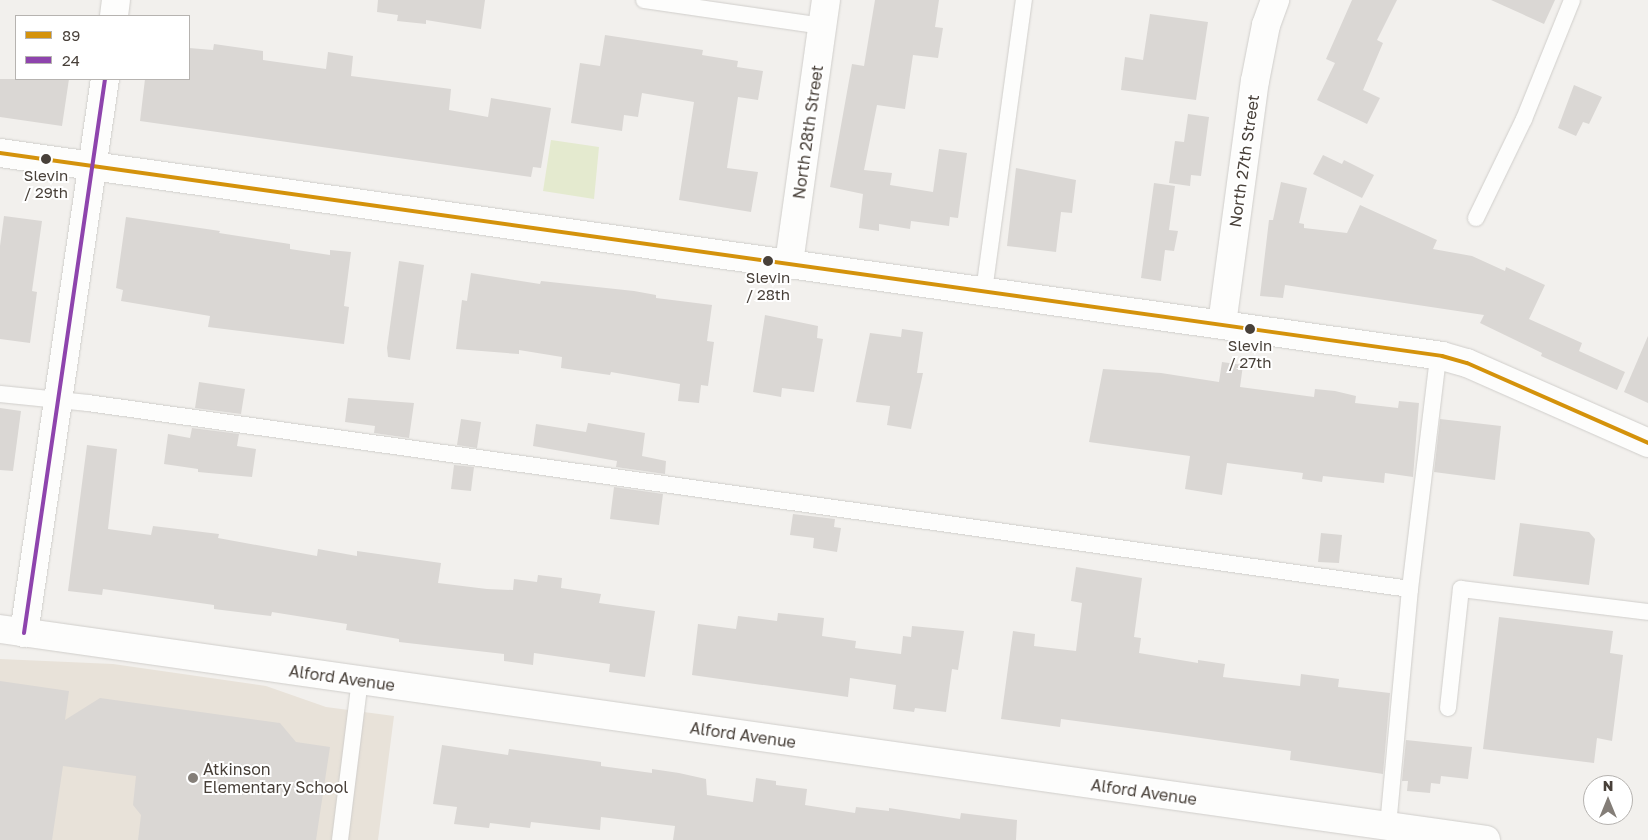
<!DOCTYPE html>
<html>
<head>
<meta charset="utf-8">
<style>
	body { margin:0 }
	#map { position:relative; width:1648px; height:840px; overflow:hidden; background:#f2f0ed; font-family:"Golos Text",sans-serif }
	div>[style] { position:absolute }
	.education>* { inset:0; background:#e8e2d9 }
	.green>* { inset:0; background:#e4eacf }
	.building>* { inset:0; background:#dad7d4 }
	.roads { filter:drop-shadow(0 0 1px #d0cecb) drop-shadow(0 0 1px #d0cecb) }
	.service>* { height:16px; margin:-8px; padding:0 8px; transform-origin:8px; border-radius:8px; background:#fdfdfc }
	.minor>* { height:28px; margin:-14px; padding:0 14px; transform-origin:14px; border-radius:14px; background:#fdfdfc }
	.bus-1>* { height:4px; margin:-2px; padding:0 2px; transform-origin:2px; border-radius:2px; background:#d4920b }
	.bus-2>* { height:4px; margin:-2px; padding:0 2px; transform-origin:2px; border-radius:2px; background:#8e44ad }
	.dots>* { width:14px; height:14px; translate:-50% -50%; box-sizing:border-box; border:2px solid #fff; border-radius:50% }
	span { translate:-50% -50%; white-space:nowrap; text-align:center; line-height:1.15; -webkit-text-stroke:4px #fff; paint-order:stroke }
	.bus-label { font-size:15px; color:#484039 }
	.street-label { font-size:16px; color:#484039 }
	.poi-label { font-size:16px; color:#484039 }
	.left { translate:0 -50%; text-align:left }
	.legend { position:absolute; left:15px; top:15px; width:175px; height:65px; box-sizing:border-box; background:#fff; border:1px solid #b6b3b0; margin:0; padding:6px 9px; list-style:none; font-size:15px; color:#484039 }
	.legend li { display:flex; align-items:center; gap:10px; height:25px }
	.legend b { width:25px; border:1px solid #b6b3b0 }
	.north { position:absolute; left:1583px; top:775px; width:50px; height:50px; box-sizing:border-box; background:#fff; border:1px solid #b6b3b0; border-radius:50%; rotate:0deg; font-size:14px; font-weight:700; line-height:20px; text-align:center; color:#484039 }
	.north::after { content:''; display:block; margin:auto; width:18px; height:22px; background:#847e78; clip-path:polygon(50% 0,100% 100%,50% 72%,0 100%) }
</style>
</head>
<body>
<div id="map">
	<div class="education">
		<i style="clip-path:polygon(0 659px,113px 664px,266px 686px,326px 707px,394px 716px,378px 840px,0 840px)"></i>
	</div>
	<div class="green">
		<i style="clip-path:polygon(551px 140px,599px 147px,594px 199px,543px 191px)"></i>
	</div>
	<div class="building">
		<i style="clip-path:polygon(378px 0,485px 0,481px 29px,426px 20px,426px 24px,397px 21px,398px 15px,377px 12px)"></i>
		<i style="clip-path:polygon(875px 0,939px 0,935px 27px,943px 28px,938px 58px,913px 55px,905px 109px,877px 105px,864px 170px,892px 173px,890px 185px,933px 192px,939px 149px,967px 153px,958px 218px,950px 217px,949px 226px,911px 221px,910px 229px,879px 224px,879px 231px,859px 228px,863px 194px,830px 187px,852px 64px,864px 66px)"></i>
		<i style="clip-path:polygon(1352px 0,1397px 0,1377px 40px,1383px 43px,1363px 90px,1380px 98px,1367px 124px,1317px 100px,1335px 63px,1326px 59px)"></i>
		<i style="clip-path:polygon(1491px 0,1555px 0,1544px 24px)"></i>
		<i style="clip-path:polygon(1150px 14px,1208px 22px,1196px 100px,1121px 90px,1125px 57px,1143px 60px)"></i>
		<i style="clip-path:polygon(605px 35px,703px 50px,702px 55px,738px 61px,737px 67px,763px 71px,758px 100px,738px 97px,727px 168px,758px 172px,751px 212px,679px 200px,694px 102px,642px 93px,638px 117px,624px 115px,622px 131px,571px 123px,580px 63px,600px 66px)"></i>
		<i style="clip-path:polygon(214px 44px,263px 51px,263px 60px,326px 69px,328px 52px,353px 56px,351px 76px,451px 89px,449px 110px,488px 117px,491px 98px,551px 108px,541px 168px,533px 167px,531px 177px,140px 121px,145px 79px,189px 79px,189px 48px,213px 50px)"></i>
		<i style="clip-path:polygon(0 79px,69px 79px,62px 126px,0 117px)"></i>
		<i style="clip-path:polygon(1574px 85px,1602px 97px,1589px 124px,1583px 122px,1576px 136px,1558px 128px)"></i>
		<i style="clip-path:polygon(1188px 114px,1209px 117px,1201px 176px,1191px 175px,1190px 186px,1169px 183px,1175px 141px,1184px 142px)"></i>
		<i style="clip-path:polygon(1323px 155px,1342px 164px,1344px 160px,1374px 175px,1362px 198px,1313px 174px)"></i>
		<i style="clip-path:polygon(1016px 168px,1076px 180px,1072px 213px,1061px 212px,1056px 252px,1007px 246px)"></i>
		<i style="clip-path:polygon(1281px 182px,1307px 188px,1299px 223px,1304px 224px,1304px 228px,1347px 233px,1360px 205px,1437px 240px,1433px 249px,1472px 256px,1505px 271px,1506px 267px,1545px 285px,1529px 319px,1582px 343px,1579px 351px,1625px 372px,1617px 390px,1541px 356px,1542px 353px,1480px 323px,1484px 315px,1285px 285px,1283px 298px,1260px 296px,1269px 220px,1273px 220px)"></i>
		<i style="clip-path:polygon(1154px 183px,1175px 186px,1169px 230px,1178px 231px,1174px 251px,1165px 250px,1161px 281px,1141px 278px)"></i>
		<i style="clip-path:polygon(4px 216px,42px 221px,32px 291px,37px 292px,30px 343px,0 339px,0 246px)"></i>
		<i style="clip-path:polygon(126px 217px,220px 231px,219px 233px,290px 244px,290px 249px,330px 255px,330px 250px,351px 252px,344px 306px,349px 307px,344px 344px,208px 327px,210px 316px,121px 301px,123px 290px,116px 288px)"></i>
		<i style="clip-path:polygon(399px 261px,424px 265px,410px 360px,388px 357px,387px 348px)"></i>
		<i style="clip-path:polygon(471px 273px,540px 284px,541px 281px,634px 291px,656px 295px,656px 298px,712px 305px,707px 341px,714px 342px,708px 386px,701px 385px,699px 403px,678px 401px,680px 384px,611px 372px,610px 375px,561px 368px,562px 357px,519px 350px,519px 354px,456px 349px,462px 300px,467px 301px)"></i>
		<i style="clip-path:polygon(765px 315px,818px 326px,817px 338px,823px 339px,814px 392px,782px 388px,781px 397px,753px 392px)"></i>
		<i style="clip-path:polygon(902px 329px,923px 332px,917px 373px,923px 373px,911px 429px,887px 425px,890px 406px,856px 402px,870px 333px,901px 337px)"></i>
		<i style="clip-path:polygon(1648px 336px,1648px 403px,1624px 392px)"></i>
		<i style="clip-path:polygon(1222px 362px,1243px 365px,1240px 387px,1314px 397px,1315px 389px,1335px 391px,1356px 396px,1355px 403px,1398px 408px,1399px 401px,1419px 403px,1413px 477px,1385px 473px,1384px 483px,1323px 476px,1322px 482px,1302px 479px,1303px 473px,1227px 463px,1222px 495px,1185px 489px,1190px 456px,1089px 442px,1103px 369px,1161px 373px,1219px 382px)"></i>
		<i style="clip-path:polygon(199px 382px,245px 389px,241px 414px,195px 408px)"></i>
		<i style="clip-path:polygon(348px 398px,414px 403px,409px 438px,374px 433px,375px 426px,345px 422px)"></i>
		<i style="clip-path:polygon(0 408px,21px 411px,13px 471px,0 470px)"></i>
		<i style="clip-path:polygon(461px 419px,481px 422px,477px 448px,457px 445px)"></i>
		<i style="clip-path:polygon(1440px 419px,1501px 426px,1495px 480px,1434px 472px)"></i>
		<i style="clip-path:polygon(588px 423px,645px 433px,642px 456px,666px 461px,665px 474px,616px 467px,617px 461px,533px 446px,536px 424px,586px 432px)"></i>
		<i style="clip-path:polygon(192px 428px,239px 434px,237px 446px,256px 449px,252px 477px,198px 472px,198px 469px,164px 464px,168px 434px,190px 438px)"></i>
		<i style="clip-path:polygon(87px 445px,117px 449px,108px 529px,151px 535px,153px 526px,219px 534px,218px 538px,317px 556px,318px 549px,357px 556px,357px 551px,441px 563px,438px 583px,487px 589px,513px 590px,514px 579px,537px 582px,538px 575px,562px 578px,561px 588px,601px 594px,599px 603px,655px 611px,645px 677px,609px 672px,610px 664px,534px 653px,533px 665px,504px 661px,504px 654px,399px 642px,399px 639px,346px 630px,347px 624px,272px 612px,271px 616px,214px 609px,214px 605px,103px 589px,102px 595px,68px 591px)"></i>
		<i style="clip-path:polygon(454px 465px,474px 467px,471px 491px,451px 489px)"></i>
		<i style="clip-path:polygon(614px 487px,663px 494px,659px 525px,610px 519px)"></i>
		<i style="clip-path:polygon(793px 514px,835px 519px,834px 527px,841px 528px,837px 552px,813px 548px,814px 538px,790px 535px)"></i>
		<i style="clip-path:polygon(1520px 523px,1589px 532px,1595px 539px,1589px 585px,1513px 576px)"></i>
		<i style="clip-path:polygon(1321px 533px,1342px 535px,1339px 563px,1318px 562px)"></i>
		<i style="clip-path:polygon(1076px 567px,1142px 578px,1134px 637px,1141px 638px,1139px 653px,1198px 663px,1198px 660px,1225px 664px,1223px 677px,1300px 686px,1301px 674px,1339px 679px,1338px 687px,1390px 693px,1383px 774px,1290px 760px,1291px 751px,1166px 733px,1061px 719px,1060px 727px,1001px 719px,1013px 631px,1035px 634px,1034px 646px,1076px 651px,1082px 603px,1071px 601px)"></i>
		<i style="clip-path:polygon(778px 613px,824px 618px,822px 636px,856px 641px,855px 648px,901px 654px,903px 636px,911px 637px,912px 626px,964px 631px,958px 670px,952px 669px,946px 712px,915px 708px,914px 712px,893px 709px,896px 685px,850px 678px,848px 697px,692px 675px,698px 624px,736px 629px,738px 616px,777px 621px)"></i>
		<i style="clip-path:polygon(1499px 617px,1613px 631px,1610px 653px,1623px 655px,1612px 741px,1597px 738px,1594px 763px,1483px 749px)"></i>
		<i style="clip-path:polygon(0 681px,69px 691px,65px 720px,100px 698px,280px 723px,296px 742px,330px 747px,316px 840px,138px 840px,141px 815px,133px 805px,136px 776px,63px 766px,52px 840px,0 840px)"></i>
		<i style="clip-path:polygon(1406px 740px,1472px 747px,1468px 779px,1441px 776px,1440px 784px,1431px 783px,1430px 793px,1407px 791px,1408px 781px,1402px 781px)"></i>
		<i style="clip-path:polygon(442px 745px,508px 755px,509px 749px,601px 762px,601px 766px,652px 773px,652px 769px,679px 773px,706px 779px,707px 795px,753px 802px,756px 778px,776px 781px,776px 785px,807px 789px,805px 805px,855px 813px,856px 807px,889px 811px,889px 808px,960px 819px,961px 813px,1017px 820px,1016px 840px,673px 840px,675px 826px,601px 817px,600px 830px,531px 822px,530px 828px,490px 823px,489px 828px,454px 824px,457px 807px,433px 804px)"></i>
	</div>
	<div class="roads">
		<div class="service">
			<i style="left:644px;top:0;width:181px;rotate:8.3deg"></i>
			<i style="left:1476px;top:218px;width:110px;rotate:-64.1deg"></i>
			<i style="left:1524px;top:119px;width:128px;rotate:-68deg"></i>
			<i style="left:984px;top:291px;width:294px;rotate:-82.2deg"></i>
			<i style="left:0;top:394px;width:88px;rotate:5.8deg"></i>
			<i style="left:88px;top:403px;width:1335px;rotate:8.01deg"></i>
			<i style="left:1448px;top:708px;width:120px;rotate:-83.8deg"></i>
			<i style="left:1461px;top:589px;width:188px;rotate:7deg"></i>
			<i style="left:1388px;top:826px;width:238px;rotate:-84.7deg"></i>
			<i style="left:1410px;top:589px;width:235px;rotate:-83.1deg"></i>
			<i style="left:340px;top:840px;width:161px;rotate:-82.9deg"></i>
		</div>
		<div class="minor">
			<i style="left:114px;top:16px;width:16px;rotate:-83deg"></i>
			<i style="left:0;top:153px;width:1456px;rotate:8.01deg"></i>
			<i style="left:1442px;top:356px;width:26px;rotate:16deg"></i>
			<i style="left:1467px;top:363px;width:198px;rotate:23.8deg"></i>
			<i style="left:789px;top:263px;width:266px;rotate:-82deg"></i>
			<i style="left:1222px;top:324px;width:245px;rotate:-82.3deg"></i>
			<i style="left:1255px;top:81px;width:57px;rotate:-78.9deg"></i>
			<i style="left:1266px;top:25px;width:27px;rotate:-70deg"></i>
			<i style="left:0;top:629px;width:1501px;rotate:8.08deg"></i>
			<i style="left:24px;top:633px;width:560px;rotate:-81.68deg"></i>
		</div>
	</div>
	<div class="bus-1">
		<i style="left:0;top:153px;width:1456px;rotate:8.01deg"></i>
		<i style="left:1442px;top:356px;width:26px;rotate:16deg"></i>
		<i style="left:1467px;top:363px;width:198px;rotate:23.8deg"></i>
	</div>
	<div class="bus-2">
		<i style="left:24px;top:633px;width:560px;rotate:-81.68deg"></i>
	</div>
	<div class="dots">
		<i style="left:46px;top:159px;background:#484039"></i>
		<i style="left:768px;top:261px;background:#484039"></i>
		<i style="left:1250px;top:329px;background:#484039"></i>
		<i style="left:193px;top:778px;background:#847e78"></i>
	</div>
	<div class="bus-label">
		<span style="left:46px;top:184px">Slevin<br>/ 29th</span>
		<span style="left:768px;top:286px">Slevin<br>/ 28th</span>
		<span style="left:1250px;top:354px">Slevin<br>/ 27th</span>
	</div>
	<div class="street-label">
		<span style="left:808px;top:132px;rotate:-82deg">North 28th Street</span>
		<span style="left:1244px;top:161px;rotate:-82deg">North 27th Street</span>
		<span style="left:342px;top:678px;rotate:8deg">Alford Avenue</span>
		<span style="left:743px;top:735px;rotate:8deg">Alford Avenue</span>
		<span style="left:1144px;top:792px;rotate:8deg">Alford Avenue</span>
	</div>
	<div class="poi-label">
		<span class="left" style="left:203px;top:778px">Atkinson<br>Elementary School</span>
	</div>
	<ul class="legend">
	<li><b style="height:6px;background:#d4920b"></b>89</li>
	<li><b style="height:6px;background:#8e44ad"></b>24</li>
	</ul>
	<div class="north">N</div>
</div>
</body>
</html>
